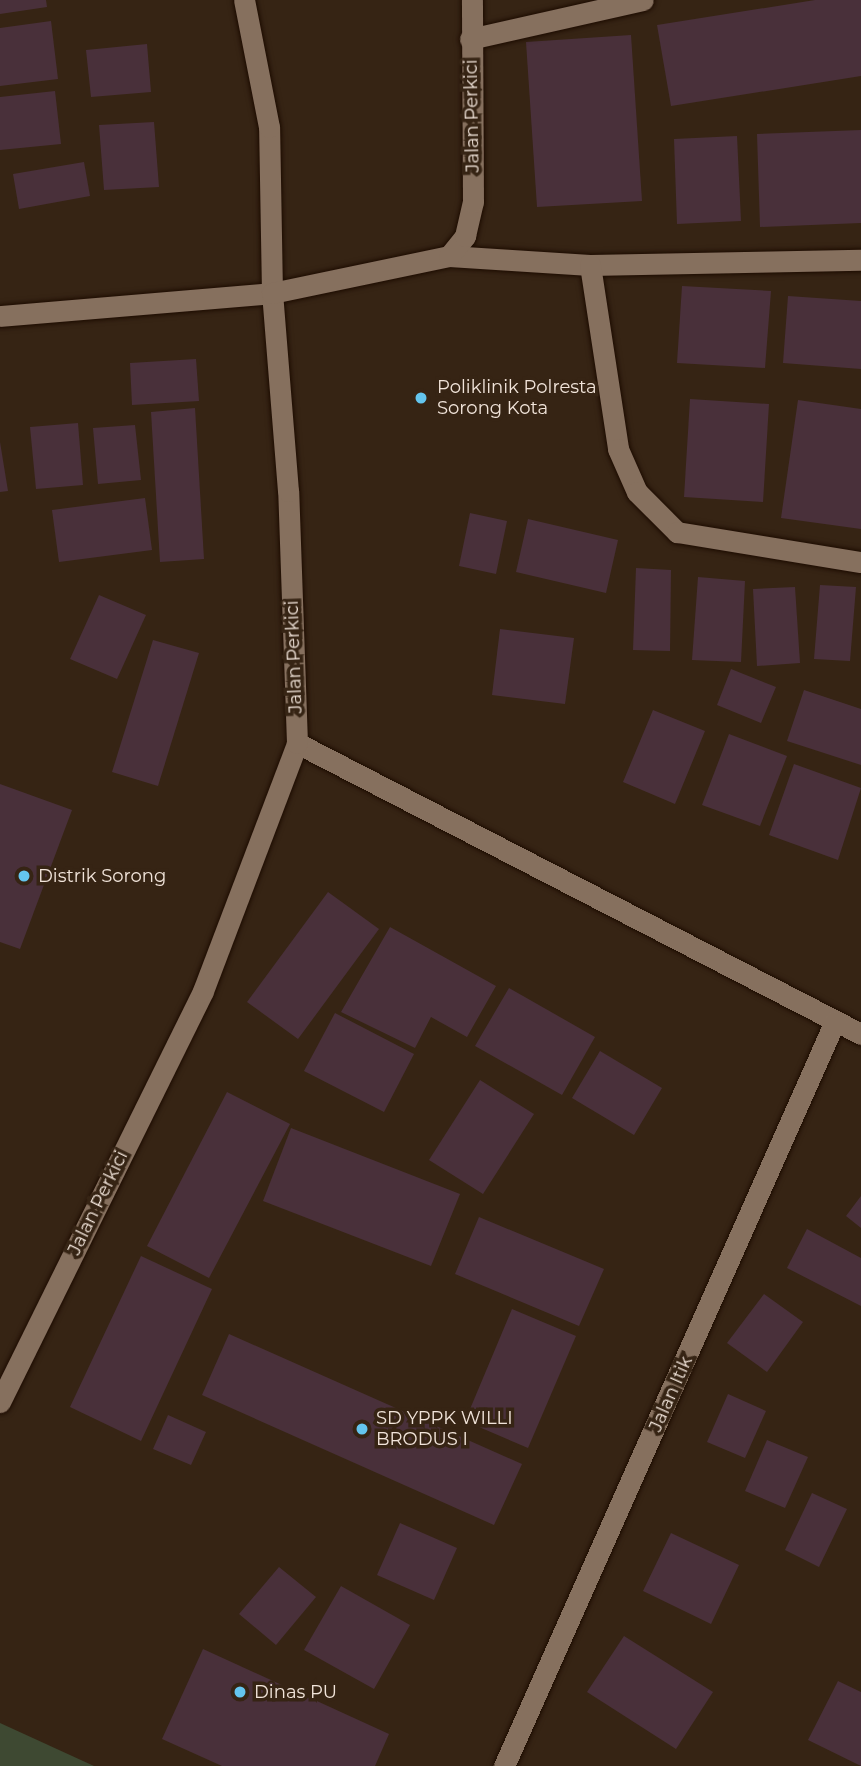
<!DOCTYPE html>
<html>
<head>
<meta charset="utf-8">
<style>
	body { margin:0 }
	#map { position:relative; width:861px; height:1766px; overflow:hidden; background:#362414; font-family:Montserrat,sans-serif }
	div>[style] { position:absolute }
	.green>* { inset:0; background:#3e4932 }
	.building>* { inset:0; background:#49303a }
	.roads { filter:drop-shadow(0 0 2px #1d0c01) drop-shadow(0 0 2px #1d0c01) }
	.street>* { height:21px; margin:-10.5px; padding:0 10.5px; transform-origin:10.5px; border-radius:10.5px; background:#86705e }
	.dots>* { width:19px; height:19px; translate:-50% -50%; box-sizing:border-box; border:4px solid #362414; border-radius:50% }
	span { translate:-50% -50%; white-space:nowrap; text-align:center; line-height:1.15; -webkit-text-stroke:7px #362414; paint-order:stroke }
	.street-label { font-size:18px; color:#f1e4da }
	.poi-label { font-size:18px; color:#f1e4da }
	.left { translate:0 -50%; text-align:left }
</style>
</head>
<body>
<div id="map">
	<div class="green">
		<i style="clip-path:polygon(0 1723px,94px 1766px,0 1766px)"></i>
	</div>
	<div class="building">
		<i style="clip-path:polygon(0 0,46px 0,47px 7px,0 14px)"></i>
		<i style="clip-path:polygon(815px 0,861px 0,861px 76px,671px 106px,657px 25px)"></i>
		<i style="clip-path:polygon(51px 21px,58px 79px,0 86px,0 28px)"></i>
		<i style="clip-path:polygon(631px 35px,642px 201px,537px 207px,526px 42px)"></i>
		<i style="clip-path:polygon(147px 44px,151px 92px,91px 97px,86px 50px)"></i>
		<i style="clip-path:polygon(55px 91px,61px 144px,0 150px,0 97px)"></i>
		<i style="clip-path:polygon(154px 122px,159px 187px,104px 190px,99px 125px)"></i>
		<i style="clip-path:polygon(861px 130px,861px 223px,760px 227px,757px 134px)"></i>
		<i style="clip-path:polygon(737px 136px,741px 221px,677px 224px,674px 139px)"></i>
		<i style="clip-path:polygon(84px 162px,90px 196px,19px 209px,13px 174px)"></i>
		<i style="clip-path:polygon(682px 286px,771px 291px,765px 368px,677px 363px)"></i>
		<i style="clip-path:polygon(788px 296px,861px 301px,861px 369px,783px 363px)"></i>
		<i style="clip-path:polygon(196px 359px,199px 401px,132px 405px,130px 363px)"></i>
		<i style="clip-path:polygon(690px 399px,769px 404px,763px 502px,684px 497px)"></i>
		<i style="clip-path:polygon(798px 400px,861px 409px,861px 529px,781px 518px)"></i>
		<i style="clip-path:polygon(195px 408px,204px 559px,160px 562px,151px 412px)"></i>
		<i style="clip-path:polygon(78px 423px,83px 485px,36px 489px,30px 427px)"></i>
		<i style="clip-path:polygon(135px 425px,141px 480px,98px 484px,93px 428px)"></i>
		<i style="clip-path:polygon(0 442px,8px 491px,0 492px)"></i>
		<i style="clip-path:polygon(145px 498px,152px 550px,59px 562px,52px 510px)"></i>
		<i style="clip-path:polygon(470px 513px,507px 521px,496px 574px,459px 566px)"></i>
		<i style="clip-path:polygon(528px 519px,618px 540px,606px 593px,516px 572px)"></i>
		<i style="clip-path:polygon(636px 568px,671px 570px,670px 651px,633px 650px)"></i>
		<i style="clip-path:polygon(698px 577px,745px 581px,741px 662px,692px 660px)"></i>
		<i style="clip-path:polygon(820px 585px,856px 587px,850px 661px,814px 659px)"></i>
		<i style="clip-path:polygon(795px 587px,800px 663px,757px 666px,753px 589px)"></i>
		<i style="clip-path:polygon(99px 595px,146px 615px,117px 679px,70px 659px)"></i>
		<i style="clip-path:polygon(500px 629px,574px 638px,565px 704px,492px 695px)"></i>
		<i style="clip-path:polygon(153px 640px,199px 653px,158px 786px,112px 772px)"></i>
		<i style="clip-path:polygon(731px 669px,776px 687px,761px 723px,717px 705px)"></i>
		<i style="clip-path:polygon(804px 690px,861px 709px,861px 765px,787px 741px)"></i>
		<i style="clip-path:polygon(653px 710px,705px 731px,675px 804px,623px 782px)"></i>
		<i style="clip-path:polygon(729px 734px,787px 756px,760px 826px,702px 805px)"></i>
		<i style="clip-path:polygon(794px 764px,861px 788px,838px 860px,769px 835px)"></i>
		<i style="clip-path:polygon(0 784px,72px 810px,20px 949px,0 942px)"></i>
		<i style="clip-path:polygon(328px 892px,379px 929px,298px 1039px,247px 1002px)"></i>
		<i style="clip-path:polygon(390px 927px,496px 986px,467px 1037px,431px 1017px,415px 1048px,341px 1012px)"></i>
		<i style="clip-path:polygon(509px 988px,595px 1037px,562px 1095px,475px 1046px)"></i>
		<i style="clip-path:polygon(335px 1013px,414px 1054px,384px 1112px,304px 1071px)"></i>
		<i style="clip-path:polygon(600px 1051px,662px 1088px,634px 1135px,572px 1098px)"></i>
		<i style="clip-path:polygon(480px 1080px,534px 1114px,483px 1194px,429px 1160px)"></i>
		<i style="clip-path:polygon(227px 1092px,290px 1124px,209px 1278px,147px 1246px)"></i>
		<i style="clip-path:polygon(291px 1128px,460px 1194px,431px 1266px,263px 1201px)"></i>
		<i style="clip-path:polygon(861px 1196px,861px 1228px,846px 1216px)"></i>
		<i style="clip-path:polygon(479px 1217px,604px 1269px,579px 1326px,455px 1274px)"></i>
		<i style="clip-path:polygon(807px 1229px,861px 1258px,861px 1306px,787px 1268px)"></i>
		<i style="clip-path:polygon(141px 1256px,212px 1289px,141px 1441px,70px 1407px)"></i>
		<i style="clip-path:polygon(764px 1294px,803px 1322px,767px 1372px,727px 1343px)"></i>
		<i style="clip-path:polygon(512px 1309px,576px 1336px,528px 1448px,465px 1421px)"></i>
		<i style="clip-path:polygon(229px 1334px,522px 1464px,494px 1525px,202px 1395px)"></i>
		<i style="clip-path:polygon(728px 1394px,766px 1411px,745px 1458px,707px 1442px)"></i>
		<i style="clip-path:polygon(168px 1415px,206px 1432px,191px 1465px,153px 1449px)"></i>
		<i style="clip-path:polygon(767px 1440px,808px 1457px,785px 1508px,745px 1491px)"></i>
		<i style="clip-path:polygon(812px 1493px,847px 1509px,819px 1567px,785px 1550px)"></i>
		<i style="clip-path:polygon(400px 1523px,457px 1548px,434px 1600px,377px 1575px)"></i>
		<i style="clip-path:polygon(671px 1533px,739px 1565px,711px 1624px,643px 1591px)"></i>
		<i style="clip-path:polygon(279px 1567px,316px 1597px,276px 1645px,239px 1614px)"></i>
		<i style="clip-path:polygon(341px 1586px,410px 1625px,374px 1689px,304px 1650px)"></i>
		<i style="clip-path:polygon(624px 1636px,713px 1692px,676px 1749px,587px 1692px)"></i>
		<i style="clip-path:polygon(203px 1649px,389px 1734px,375px 1766px,222px 1766px,162px 1739px)"></i>
		<i style="clip-path:polygon(838px 1681px,861px 1692px,861px 1766px,808px 1740px)"></i>
	</div>
	<div class="roads">
		<div class="street">
			<i style="left:470px;top:39px;width:177px;rotate:-12.7deg"></i>
			<i style="left:449px;top:256px;width:141px;rotate:3.7deg"></i>
			<i style="left:590px;top:265px;width:271px;rotate:-1.1deg"></i>
			<i style="left:590px;top:265px;width:186px;rotate:81.3deg"></i>
			<i style="left:618px;top:449px;width:47px;rotate:66.2deg"></i>
			<i style="left:637px;top:492px;width:57px;rotate:45deg"></i>
			<i style="left:677px;top:532px;width:186px;rotate:9.3deg"></i>
			<i style="left:0;top:316px;width:273px;rotate:-4.8deg"></i>
			<i style="left:272px;top:293px;width:166px;rotate:-91deg"></i>
			<i style="left:269px;top:127px;width:129px;rotate:-101.1deg"></i>
			<i style="left:297px;top:743px;width:635px;rotate:27.29deg"></i>
			<i style="left:0;top:1402px;width:458px;rotate:-63.7deg"></i>
			<i style="left:203px;top:991px;width:265px;rotate:-69.2deg"></i>
			<i style="left:297px;top:743px;width:252px;rotate:-92deg"></i>
			<i style="left:288px;top:491px;width:199px;rotate:-94.6deg"></i>
			<i style="left:272px;top:293px;width:181px;rotate:-11.8deg"></i>
			<i style="left:449px;top:256px;width:26px;rotate:-51deg"></i>
			<i style="left:465px;top:236px;width:35px;rotate:-77deg"></i>
			<i style="left:473px;top:202px;width:202px;rotate:-90.3deg"></i>
			<i style="left:504px;top:1766px;width:815px;rotate:-66.04deg"></i>
		</div>
	</div>
	<div class="dots">
		<i style="left:421px;top:398px;background:#64c5ee"></i>
		<i style="left:24px;top:876px;background:#64c5ee"></i>
		<i style="left:362px;top:1429px;background:#64c5ee"></i>
		<i style="left:240px;top:1692px;background:#64c5ee"></i>
	</div>
	<div class="street-label">
		<span style="left:472px;top:116px;rotate:-91deg">Jalan Perkici</span>
		<span style="left:294px;top:657px;rotate:-92deg">Jalan Perkici</span>
		<span style="left:98px;top:1203px;rotate:-64deg">Jalan Perkici</span>
		<span style="left:671px;top:1394px;rotate:-66deg">Jalan Itik</span>
	</div>
	<div class="poi-label">
		<span class="left" style="left:437px;top:398px">Poliklinik Polresta<br>Sorong Kota</span>
		<span class="left" style="left:38px;top:876px">Distrik Sorong</span>
		<span class="left" style="left:376px;top:1429px">SD YPPK WILLI<br>BRODUS I</span>
		<span class="left" style="left:254px;top:1692px">Dinas PU</span>
	</div>
</div>
</body>
</html>
